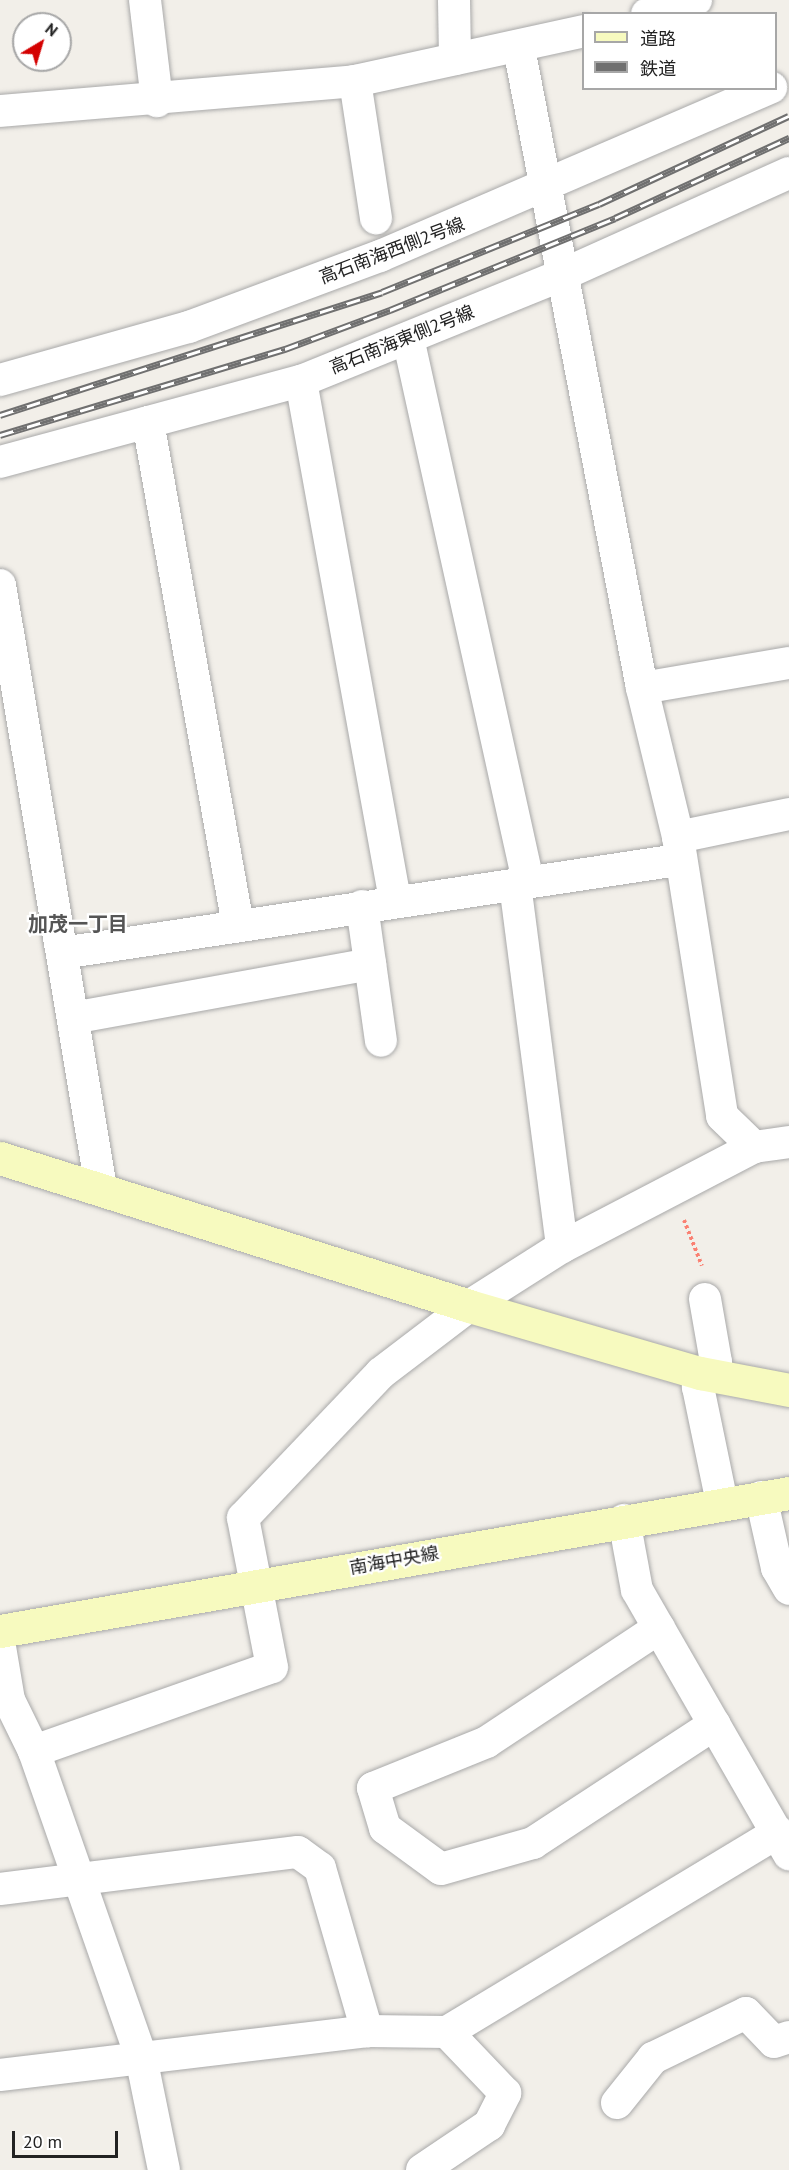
<!DOCTYPE html>
<html>
<head>
<meta charset="utf-8">
<style>
	body { margin:0 }
	#map { position:relative; width:789px; height:2170px; overflow:hidden; background:#f2efe9; font-family:"PT Sans","Noto Sans JP",sans-serif }
	div>[style] { position:absolute }
	.path>* { height:4px; margin-top:-2px; transform-origin:0; background:repeating-linear-gradient(90deg,#fa8072 0 3px,transparent 0 6px) }
	.roads { filter:drop-shadow(0 0 2px #a9a9a9) drop-shadow(0 0 2px #a9a9a9) }
	.street>* { height:32px; margin:-16px; padding:0 16px; transform-origin:16px; border-radius:16px; background:#fff }
	.secondary>* { height:33px; margin:-16.5px; padding:0 16.5px; transform-origin:16.5px; border-radius:16.5px; background:#f7fabf }
	.rail>* { height:7px; margin-top:-3.5px; transform-origin:0; background:repeating-linear-gradient(90deg,#fff 0 14px,#707070 0 28px); box-sizing:border-box; border-block:2px solid #707070 }
	span { translate:-50% -50%; white-space:nowrap; text-align:center; line-height:1.15; -webkit-text-stroke:4.5px #fff; paint-order:stroke }
	.street-label { font-size:18px; color:#222 }
	.neighbourhood-label { font-size:20px; color:#555; font-weight:700 }
	.legend { position:absolute; left:582px; top:12px; width:195px; height:78px; box-sizing:border-box; background:#fff; border:2px solid #a7a7a7; margin:0; padding:8px 10px; list-style:none; font-size:18px; color:#222 }
	.legend li { display:flex; align-items:center; gap:12px; height:30px }
	.legend b { width:30px; border:2px solid #a7a7a7 }
	.north { position:absolute; left:12px; top:12px; width:60px; height:60px; box-sizing:border-box; background:#fff; border:2px solid #a7a7a7; border-radius:50%; rotate:38deg; font-size:16px; font-weight:700; line-height:24px; text-align:center; color:#222 }
	.north::after { content:''; display:block; margin:auto; width:21px; height:27px; background:#d40000; clip-path:polygon(50% 0,100% 100%,50% 72%,0 100%) }
	.scale { position:absolute; left:12px; top:2131px; width:106px; height:27px; box-sizing:border-box; border:3px solid #222; border-top:0; padding-left:8px; font-size:18px; line-height:21px; white-space:nowrap; color:#222; -webkit-text-stroke:4px #fff; paint-order:stroke }
</style>
</head>
<body>
<div id="map">
	<div class="path">
		<i style="left:684px;top:1220px;width:49px;rotate:68.6deg"></i>
	</div>
	<div class="roads">
		<div class="street">
			<i style="left:145px;top:0;width:102px;rotate:83.2deg"></i>
			<i style="left:454px;top:0;width:59px;rotate:89deg"></i>
			<i style="left:647px;top:14px;width:51px;rotate:-15.9deg"></i>
			<i style="left:519px;top:48px;width:652px;rotate:79.12deg"></i>
			<i style="left:642px;top:688px;width:153px;rotate:76.4deg"></i>
			<i style="left:678px;top:837px;width:282px;rotate:81deg"></i>
			<i style="left:722px;top:1116px;width:45px;rotate:44.1deg"></i>
			<i style="left:355px;top:81px;width:139px;rotate:81.3deg"></i>
			<i style="left:0;top:111px;width:356px;rotate:-4.8deg"></i>
			<i style="left:355px;top:81px;width:234px;rotate:-12.3deg"></i>
			<i style="left:408px;top:338px;width:556px;rotate:77.54deg"></i>
			<i style="left:0;top:380px;width:196px;rotate:-15.7deg"></i>
			<i style="left:189px;top:327px;width:204px;rotate:-20.4deg"></i>
			<i style="left:380px;top:256px;width:426px;rotate:-23.3deg"></i>
			<i style="left:301px;top:381px;width:527px;rotate:79.73deg"></i>
			<i style="left:148px;top:422px;width:511px;rotate:79.86deg"></i>
			<i style="left:0;top:462px;width:312px;rotate:-15.1deg"></i>
			<i style="left:301px;top:381px;width:274px;rotate:-22.1deg"></i>
			<i style="left:555px;top:278px;width:256px;rotate:-24.2deg"></i>
			<i style="left:0;top:585px;width:611px;rotate:80.49deg"></i>
			<i style="left:642px;top:688px;width:149px;rotate:-9.7deg"></i>
			<i style="left:678px;top:837px;width:113px;rotate:-11.7deg"></i>
			<i style="left:515px;top:884px;width:366px;rotate:82.6deg"></i>
			<i style="left:362px;top:906px;width:136px;rotate:82deg"></i>
			<i style="left:62px;top:953px;width:623px;rotate:-8.59deg"></i>
			<i style="left:73px;top:1018px;width:302px;rotate:-10.3deg"></i>
			<i style="left:705px;top:1299px;width:64px;rotate:80.1deg"></i>
			<i style="left:716px;top:1362px;width:31px;rotate:126deg"></i>
			<i style="left:698px;top:1387px;width:118px;rotate:78.3deg"></i>
			<i style="left:761px;top:1497px;width:73px;rotate:77.3deg"></i>
			<i style="left:777px;top:1568px;width:24px;rotate:60deg"></i>
			<i style="left:624px;top:1520px;width:71px;rotate:79.5deg"></i>
			<i style="left:637px;top:1590px;width:305px;rotate:60.1deg"></i>
			<i style="left:659px;top:1628px;width:206px;rotate:146.5deg"></i>
			<i style="left:487px;top:1742px;width:123px;rotate:158deg"></i>
			<i style="left:373px;top:1788px;width:42px;rotate:73.3deg"></i>
			<i style="left:385px;top:1828px;width:69px;rotate:36.2deg"></i>
			<i style="left:441px;top:1869px;width:96px;rotate:-15.8deg"></i>
			<i style="left:533px;top:1843px;width:217px;rotate:-33.2deg"></i>
			<i style="left:0;top:1647px;width:54px;rotate:80.4deg"></i>
			<i style="left:9px;top:1700px;width:57px;rotate:63.9deg"></i>
			<i style="left:34px;top:1751px;width:324px;rotate:70.7deg"></i>
			<i style="left:141px;top:2057px;width:115px;rotate:78.5deg"></i>
			<i style="left:34px;top:1751px;width:252px;rotate:-19.4deg"></i>
			<i style="left:272px;top:1667px;width:152px;rotate:-101deg"></i>
			<i style="left:243px;top:1518px;width:200px;rotate:-46.4deg"></i>
			<i style="left:381px;top:1373px;width:111px;rotate:-37.3deg"></i>
			<i style="left:469px;top:1306px;width:110px;rotate:-32.4deg"></i>
			<i style="left:562px;top:1247px;width:216px;rotate:-27.5deg"></i>
			<i style="left:754px;top:1147px;width:35px;rotate:-8deg"></i>
			<i style="left:0;top:1889px;width:300px;rotate:-7.1deg"></i>
			<i style="left:298px;top:1852px;width:27px;rotate:36deg"></i>
			<i style="left:320px;top:1868px;width:170px;rotate:73.9deg"></i>
			<i style="left:0;top:2075px;width:370px;rotate:-6.8deg"></i>
			<i style="left:367px;top:2031px;width:80px;rotate:0.7deg"></i>
			<i style="left:447px;top:2032px;width:387px;rotate:-31.1deg"></i>
			<i style="left:617px;top:2103px;width:58px;rotate:-51.3deg"></i>
			<i style="left:653px;top:2058px;width:103px;rotate:-25.8deg"></i>
			<i style="left:746px;top:2013px;width:40px;rotate:46deg"></i>
			<i style="left:774px;top:2042px;width:16px;rotate:-18deg"></i>
			<i style="left:422px;top:2170px;width:81px;rotate:-33.9deg"></i>
			<i style="left:489px;top:2125px;width:36px;rotate:-63deg"></i>
			<i style="left:505px;top:2093px;width:84px;rotate:-133.6deg"></i>
		</div>
		<div class="secondary">
			<i style="left:0;top:1158px;width:492px;rotate:17.5deg"></i>
			<i style="left:469px;top:1306px;width:241px;rotate:16.2deg"></i>
			<i style="left:700px;top:1373px;width:91px;rotate:10.8deg"></i>
			<i style="left:0;top:1631px;width:801px;rotate:-9.92deg"></i>
		</div>
	</div>
	<div class="rail">
		<i style="left:0;top:415px;width:401px;rotate:-17.8deg"></i>
		<i style="left:382px;top:292px;width:234px;rotate:-22.1deg"></i>
		<i style="left:599px;top:204px;width:209px;rotate:-24.9deg"></i>
		<i style="left:0;top:435px;width:298px;rotate:-16.8deg"></i>
		<i style="left:285px;top:349px;width:112px;rotate:-20.4deg"></i>
		<i style="left:390px;top:310px;width:243px;rotate:-22.2deg"></i>
		<i style="left:615px;top:218px;width:192px;rotate:-24.7deg"></i>
	</div>
	<div class="street-label">
		<span style="left:392px;top:251px;rotate:-21deg">高石南海西側2号線</span>
		<span style="left:402px;top:340px;rotate:-22deg">高石南海東側2号線</span>
		<span style="left:394px;top:1561px;rotate:-10deg">南海中央線</span>
	</div>
	<div class="neighbourhood-label">
		<span style="left:78px;top:924px">加茂一丁目</span>
	</div>
	<ul class="legend">
	<li><b style="height:8px;background:#f7fabf"></b>道路</li>
	<li><b style="height:8px;background:#707070"></b>鉄道</li>
	</ul>
	<div class="north">N</div>
	<div class="scale">20 m</div>
</div>
</body>
</html>
